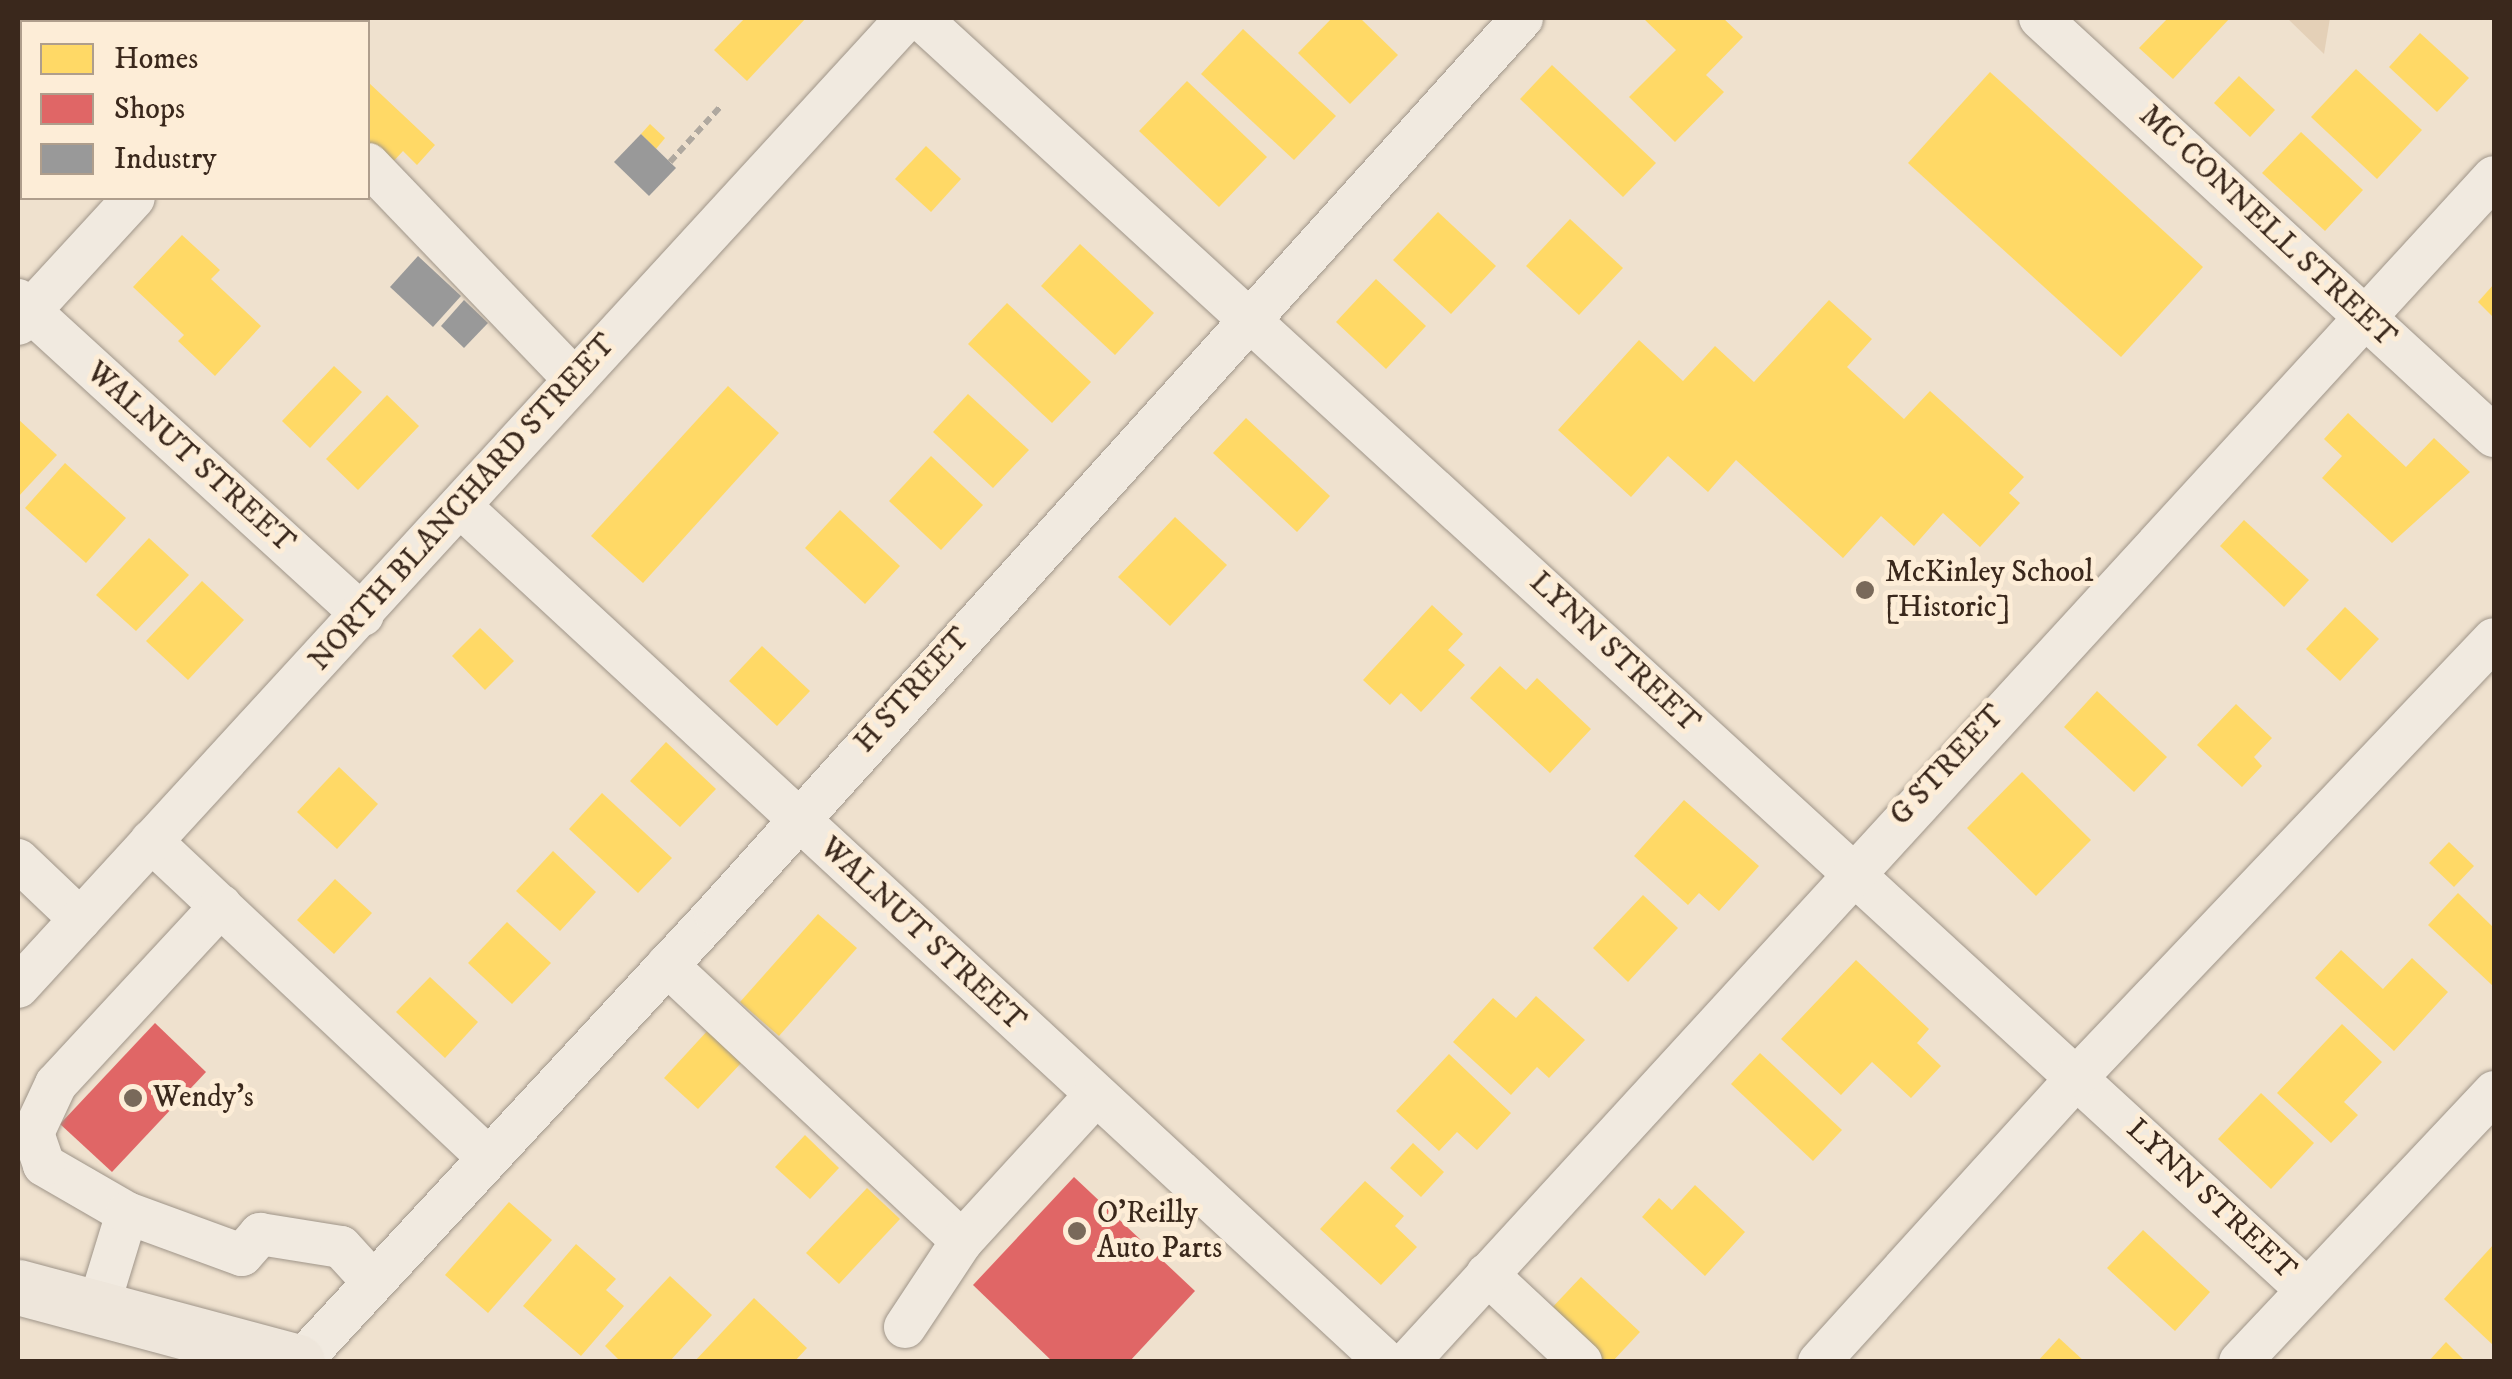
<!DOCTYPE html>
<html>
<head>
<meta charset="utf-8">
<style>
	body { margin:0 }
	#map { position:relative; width:2512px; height:1379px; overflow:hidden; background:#efe1ce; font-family:"IM FELL DW Pica",serif }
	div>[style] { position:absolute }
	.green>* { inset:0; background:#e4d0b7 }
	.homes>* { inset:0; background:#ffd966 }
	.shops>* { inset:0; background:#e06666 }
	.industry>* { inset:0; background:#999 }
	.path>* { height:6px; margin-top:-3px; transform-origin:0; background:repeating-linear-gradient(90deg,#afa89f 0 8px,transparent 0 13px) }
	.roads { filter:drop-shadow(0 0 2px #9f9589) drop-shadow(0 0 2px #9f9589) }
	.minor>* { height:42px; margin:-21px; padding:0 21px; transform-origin:21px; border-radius:21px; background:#f1eae0 }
	.highway>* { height:55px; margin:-27.5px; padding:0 27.5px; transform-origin:27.5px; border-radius:27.5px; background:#eee6db }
	.dots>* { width:28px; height:28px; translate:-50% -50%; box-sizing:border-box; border:5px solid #fdedd7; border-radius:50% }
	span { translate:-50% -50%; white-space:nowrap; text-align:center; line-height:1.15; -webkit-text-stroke:10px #fdedd7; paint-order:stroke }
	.street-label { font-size:30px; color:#3a281c }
	.poi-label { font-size:30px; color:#3a281c }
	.left { translate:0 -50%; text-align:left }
	.frame { position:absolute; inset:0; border:20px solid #3a281c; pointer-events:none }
	.legend { position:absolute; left:20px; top:20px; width:350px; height:180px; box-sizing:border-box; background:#fdedd7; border:2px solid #af9e8c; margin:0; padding:12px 18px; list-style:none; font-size:30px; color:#3a281c }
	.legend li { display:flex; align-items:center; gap:20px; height:50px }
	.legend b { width:50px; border:2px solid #af9e8c }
</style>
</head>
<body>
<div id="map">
	<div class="green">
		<i style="clip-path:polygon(2287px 18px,2330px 18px,2324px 54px)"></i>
	</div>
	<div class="homes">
		<i style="clip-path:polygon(125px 18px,192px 18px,121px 22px)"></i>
		<i style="clip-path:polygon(745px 18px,806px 18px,747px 81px,714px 50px)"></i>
		<i style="clip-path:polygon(1332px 18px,1360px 18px,1398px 55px,1350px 104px,1298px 53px)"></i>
		<i style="clip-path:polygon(1643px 18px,1723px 18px,1743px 37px,1706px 75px,1724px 92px,1675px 142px,1629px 97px,1676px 50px)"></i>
		<i style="clip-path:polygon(2168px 18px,2230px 18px,2173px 79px,2139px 48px)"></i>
		<i style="clip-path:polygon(1243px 29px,1336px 116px,1294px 160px,1201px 74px)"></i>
		<i style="clip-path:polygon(2420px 33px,2469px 78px,2437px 112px,2389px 67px)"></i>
		<i style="clip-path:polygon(22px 39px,22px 184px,18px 179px)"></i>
		<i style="clip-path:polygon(1552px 65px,1656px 163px,1623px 197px,1520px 99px)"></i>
		<i style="clip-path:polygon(2356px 69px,2422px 130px,2377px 179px,2311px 117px)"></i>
		<i style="clip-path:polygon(1990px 72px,2203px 267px,2121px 357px,1908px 163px)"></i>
		<i style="clip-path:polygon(2239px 76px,2275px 110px,2250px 137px,2214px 103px)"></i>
		<i style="clip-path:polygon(1187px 81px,1267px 157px,1219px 207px,1139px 131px)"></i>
		<i style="clip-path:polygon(368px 82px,435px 145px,417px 165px,403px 151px,390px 165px,368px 144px)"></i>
		<i style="clip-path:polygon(650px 124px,665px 138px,656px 149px,641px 134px)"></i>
		<i style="clip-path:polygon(2301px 132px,2363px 190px,2325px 231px,2262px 173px)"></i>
		<i style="clip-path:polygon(926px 146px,961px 179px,931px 212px,895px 179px)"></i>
		<i style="clip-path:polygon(1438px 212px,1496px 266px,1451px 314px,1393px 260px)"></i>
		<i style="clip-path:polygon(1570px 219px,1623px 268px,1579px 315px,1526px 266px)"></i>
		<i style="clip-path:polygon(182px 235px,220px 270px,211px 279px,261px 326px,215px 376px,178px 341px,184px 335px,133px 287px)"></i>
		<i style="clip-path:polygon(1080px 244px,1154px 313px,1115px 355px,1041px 286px)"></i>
		<i style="clip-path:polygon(1376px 279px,1426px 326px,1386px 369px,1336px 322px)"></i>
		<i style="clip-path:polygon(2494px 284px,2494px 318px,2478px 302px)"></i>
		<i style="clip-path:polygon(1829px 300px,1872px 339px,1847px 367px,1904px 419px,1930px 391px,2024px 477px,2009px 493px,2020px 503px,1980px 547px,1943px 513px,1914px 546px,1881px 516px,1843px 558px,1736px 460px,1708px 492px,1668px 456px,1631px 497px,1558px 430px,1639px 340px,1683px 381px,1715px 346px,1754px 382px)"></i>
		<i style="clip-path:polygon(1007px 303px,1091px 382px,1052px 423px,968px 344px)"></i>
		<i style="clip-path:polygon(334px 366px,362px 392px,310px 448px,282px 421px)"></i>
		<i style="clip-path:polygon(728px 386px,779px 433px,643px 583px,591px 536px)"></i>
		<i style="clip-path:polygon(968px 394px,1029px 450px,993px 488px,933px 432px)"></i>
		<i style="clip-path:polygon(387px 395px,419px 426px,358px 490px,326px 459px)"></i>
		<i style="clip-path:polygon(2348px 413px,2406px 467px,2434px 438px,2470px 472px,2392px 543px,2322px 478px,2342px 456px,2324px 439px)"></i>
		<i style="clip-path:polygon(1246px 418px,1330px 496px,1297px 532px,1213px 453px)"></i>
		<i style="clip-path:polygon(18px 419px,57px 455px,18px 497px)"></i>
		<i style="clip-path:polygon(931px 456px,983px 505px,941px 550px,889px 501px)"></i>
		<i style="clip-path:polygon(65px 463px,126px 518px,86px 563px,25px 508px)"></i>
		<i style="clip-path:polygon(840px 510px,900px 566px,865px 604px,805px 548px)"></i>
		<i style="clip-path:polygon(1175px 517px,1227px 565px,1170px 626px,1118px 577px)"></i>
		<i style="clip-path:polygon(2244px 520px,2309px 580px,2284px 607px,2220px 546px)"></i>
		<i style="clip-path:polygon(149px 538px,189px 575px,136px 631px,96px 595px)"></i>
		<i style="clip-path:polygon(202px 581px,244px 620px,188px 680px,146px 641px)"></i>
		<i style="clip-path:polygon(1432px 605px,1463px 634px,1448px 650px,1465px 665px,1421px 712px,1401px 693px,1390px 705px,1363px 680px)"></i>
		<i style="clip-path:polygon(2345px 607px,2379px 639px,2340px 681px,2306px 649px)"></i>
		<i style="clip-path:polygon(480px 628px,514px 661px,485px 690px,452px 656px)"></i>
		<i style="clip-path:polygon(762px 646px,810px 691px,777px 726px,729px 681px)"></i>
		<i style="clip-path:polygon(1500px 666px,1526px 690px,1537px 678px,1591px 729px,1550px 773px,1470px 698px)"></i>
		<i style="clip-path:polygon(2097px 691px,2167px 757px,2134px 792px,2064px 727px)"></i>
		<i style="clip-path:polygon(2236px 704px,2272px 738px,2254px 757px,2262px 766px,2242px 787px,2197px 745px)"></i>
		<i style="clip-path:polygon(666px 742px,716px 789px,680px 827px,630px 781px)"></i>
		<i style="clip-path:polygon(339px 767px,378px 804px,337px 849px,297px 812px)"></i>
		<i style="clip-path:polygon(2022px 772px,2091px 840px,2036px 896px,1967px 828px)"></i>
		<i style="clip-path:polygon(602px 793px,672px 858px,638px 893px,569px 829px)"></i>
		<i style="clip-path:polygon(1684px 800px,1759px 866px,1719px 911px,1699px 893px,1688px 905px,1634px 856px)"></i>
		<i style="clip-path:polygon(2449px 842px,2474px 866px,2454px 887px,2429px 863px)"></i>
		<i style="clip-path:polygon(553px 851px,596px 892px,560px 931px,516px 891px)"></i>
		<i style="clip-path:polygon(335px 879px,372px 913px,334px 954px,297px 920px)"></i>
		<i style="clip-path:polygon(2458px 893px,2494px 928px,2494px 987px,2428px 925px)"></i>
		<i style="clip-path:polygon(1643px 895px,1678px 928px,1628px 982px,1593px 948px)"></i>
		<i style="clip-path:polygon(818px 914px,857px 948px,779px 1036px,740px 1002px)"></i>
		<i style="clip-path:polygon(507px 922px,551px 963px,512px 1004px,468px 963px)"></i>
		<i style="clip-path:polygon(2341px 950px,2383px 989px,2412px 958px,2448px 992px,2394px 1051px,2315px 978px)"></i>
		<i style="clip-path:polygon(1856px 960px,1929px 1029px,1917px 1043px,1941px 1066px,1911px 1098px,1872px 1062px,1841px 1095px,1781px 1039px)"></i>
		<i style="clip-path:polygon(430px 977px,478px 1022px,445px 1058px,396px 1012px)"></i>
		<i style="clip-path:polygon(1536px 996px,1585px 1040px,1549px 1078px,1537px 1067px,1511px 1095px,1453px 1042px,1493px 998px,1516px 1018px)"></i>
		<i style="clip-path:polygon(2342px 1024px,2382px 1062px,2344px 1102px,2358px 1115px,2331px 1143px,2277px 1093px)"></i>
		<i style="clip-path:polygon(709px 1029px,743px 1061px,698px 1109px,664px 1078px)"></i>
		<i style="clip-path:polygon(1760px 1053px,1842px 1130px,1813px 1161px,1731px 1084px)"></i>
		<i style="clip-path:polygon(1449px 1054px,1511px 1113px,1477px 1150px,1457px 1132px,1439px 1151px,1396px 1111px)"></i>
		<i style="clip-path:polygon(2261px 1093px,2314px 1143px,2271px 1189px,2218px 1139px)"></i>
		<i style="clip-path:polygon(805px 1135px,839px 1168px,810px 1199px,775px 1167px)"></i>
		<i style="clip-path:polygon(1413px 1143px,1444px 1172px,1421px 1197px,1390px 1168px)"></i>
		<i style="clip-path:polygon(1365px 1181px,1404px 1216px,1395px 1226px,1417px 1247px,1381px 1285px,1320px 1229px)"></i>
		<i style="clip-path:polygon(1695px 1185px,1745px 1232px,1705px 1276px,1642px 1217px,1659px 1198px,1672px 1210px)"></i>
		<i style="clip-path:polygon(867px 1188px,900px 1219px,839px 1284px,806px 1253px)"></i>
		<i style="clip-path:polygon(509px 1202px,552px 1240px,488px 1313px,445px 1275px)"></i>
		<i style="clip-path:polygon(2143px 1230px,2210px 1292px,2175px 1331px,2107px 1268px)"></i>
		<i style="clip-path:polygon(576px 1244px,616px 1279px,606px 1290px,624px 1306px,581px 1356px,523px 1306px)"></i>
		<i style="clip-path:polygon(2494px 1244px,2494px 1346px,2444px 1299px)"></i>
		<i style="clip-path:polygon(670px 1276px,712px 1315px,669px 1362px,621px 1362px,605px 1346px)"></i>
		<i style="clip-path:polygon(1581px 1277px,1640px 1332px,1612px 1362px,1601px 1362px,1548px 1312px)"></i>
		<i style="clip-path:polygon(754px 1298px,807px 1348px,794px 1362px,694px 1362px)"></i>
		<i style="clip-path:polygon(2059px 1338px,2085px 1362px,2037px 1362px)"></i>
		<i style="clip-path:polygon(2446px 1342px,2466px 1362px,2428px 1362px)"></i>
	</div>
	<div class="shops">
		<i style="clip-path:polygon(155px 1023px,206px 1072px,112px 1172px,60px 1124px)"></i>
		<i style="clip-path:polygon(1074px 1177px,1195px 1291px,1129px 1362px,1053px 1362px,973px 1285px)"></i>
	</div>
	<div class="industry">
		<i style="clip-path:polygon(641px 134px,676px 168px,649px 196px,614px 162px)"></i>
		<i style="clip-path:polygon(418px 256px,461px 296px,433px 327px,390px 287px)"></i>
		<i style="clip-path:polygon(464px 300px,488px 323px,464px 348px,441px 326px)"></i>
	</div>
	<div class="path">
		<i style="left:670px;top:162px;width:74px;rotate:-47.7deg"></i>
	</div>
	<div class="roads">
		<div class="minor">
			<i style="left:920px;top:18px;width:1882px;rotate:42.52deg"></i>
			<i style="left:2040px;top:18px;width:617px;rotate:42.64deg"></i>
			<i style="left:300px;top:22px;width:6px;rotate:-39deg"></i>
			<i style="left:368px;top:164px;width:299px;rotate:46.2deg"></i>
			<i style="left:18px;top:300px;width:467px;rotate:42.4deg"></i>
			<i style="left:18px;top:324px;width:171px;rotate:-47.4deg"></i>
			<i style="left:460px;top:506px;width:1261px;rotate:42.75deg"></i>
			<i style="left:151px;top:841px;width:463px;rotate:43.2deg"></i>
			<i style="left:18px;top:860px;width:86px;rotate:43.6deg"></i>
			<i style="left:667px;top:965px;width:404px;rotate:43.1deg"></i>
			<i style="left:962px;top:1241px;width:198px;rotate:-47.5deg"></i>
			<i style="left:18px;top:987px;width:1315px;rotate:-47.47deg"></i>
			<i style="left:127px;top:1213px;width:96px;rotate:-150deg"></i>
			<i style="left:44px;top:1165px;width:34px;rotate:-109deg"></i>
			<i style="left:33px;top:1133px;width:54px;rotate:-64.9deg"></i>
			<i style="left:56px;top:1084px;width:243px;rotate:-47.2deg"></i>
			<i style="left:1487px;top:1274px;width:129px;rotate:43.1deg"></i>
			<i style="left:98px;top:1308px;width:99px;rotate:-73deg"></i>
			<i style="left:127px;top:1213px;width:122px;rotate:20.1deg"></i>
			<i style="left:242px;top:1255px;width:28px;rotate:-49deg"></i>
			<i style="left:260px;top:1234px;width:82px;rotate:9.1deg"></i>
			<i style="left:341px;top:1247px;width:47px;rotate:47.6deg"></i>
			<i style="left:905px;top:1327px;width:103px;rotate:-56.5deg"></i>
			<i style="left:300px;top:1362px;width:611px;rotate:-47.19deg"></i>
			<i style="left:715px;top:914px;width:1206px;rotate:-47.99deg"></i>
			<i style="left:1408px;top:1362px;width:1607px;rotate:-47.5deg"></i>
			<i style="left:1819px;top:1362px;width:386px;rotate:-47.8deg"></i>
			<i style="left:2078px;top:1076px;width:603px;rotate:-46.41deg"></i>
			<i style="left:2240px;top:1362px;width:371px;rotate:-46.7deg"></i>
		</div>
		<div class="highway">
			<i style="left:18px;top:1287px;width:289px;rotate:15deg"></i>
		</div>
	</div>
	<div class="dots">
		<i style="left:1865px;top:590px;background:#79695a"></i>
		<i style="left:133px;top:1098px;background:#79695a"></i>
		<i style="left:1077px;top:1231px;background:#79695a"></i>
	</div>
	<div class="street-label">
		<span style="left:2267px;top:227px;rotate:43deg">MC CONNELL STREET</span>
		<span style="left:190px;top:458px;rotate:42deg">WALNUT STREET</span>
		<span style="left:463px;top:503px;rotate:-48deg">NORTH BLANCHARD STREET</span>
		<span style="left:1614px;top:653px;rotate:43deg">LYNN STREET</span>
		<span style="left:913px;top:691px;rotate:-48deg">H STREET</span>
		<span style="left:1948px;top:766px;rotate:-47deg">G STREET</span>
		<span style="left:922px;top:935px;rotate:43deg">WALNUT STREET</span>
		<span style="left:2211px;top:1200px;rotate:43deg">LYNN STREET</span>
	</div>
	<div class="poi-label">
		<span class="left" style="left:1885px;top:590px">McKinley School<br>[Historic]</span>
		<span class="left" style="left:153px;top:1098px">Wendy's</span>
		<span class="left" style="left:1097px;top:1231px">O'Reilly<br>Auto Parts</span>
	</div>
	<div class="frame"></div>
	<ul class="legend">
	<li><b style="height:28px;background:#ffd966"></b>Homes</li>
	<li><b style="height:28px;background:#e06666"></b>Shops</li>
	<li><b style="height:28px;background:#999"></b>Industry</li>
	</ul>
</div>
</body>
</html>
